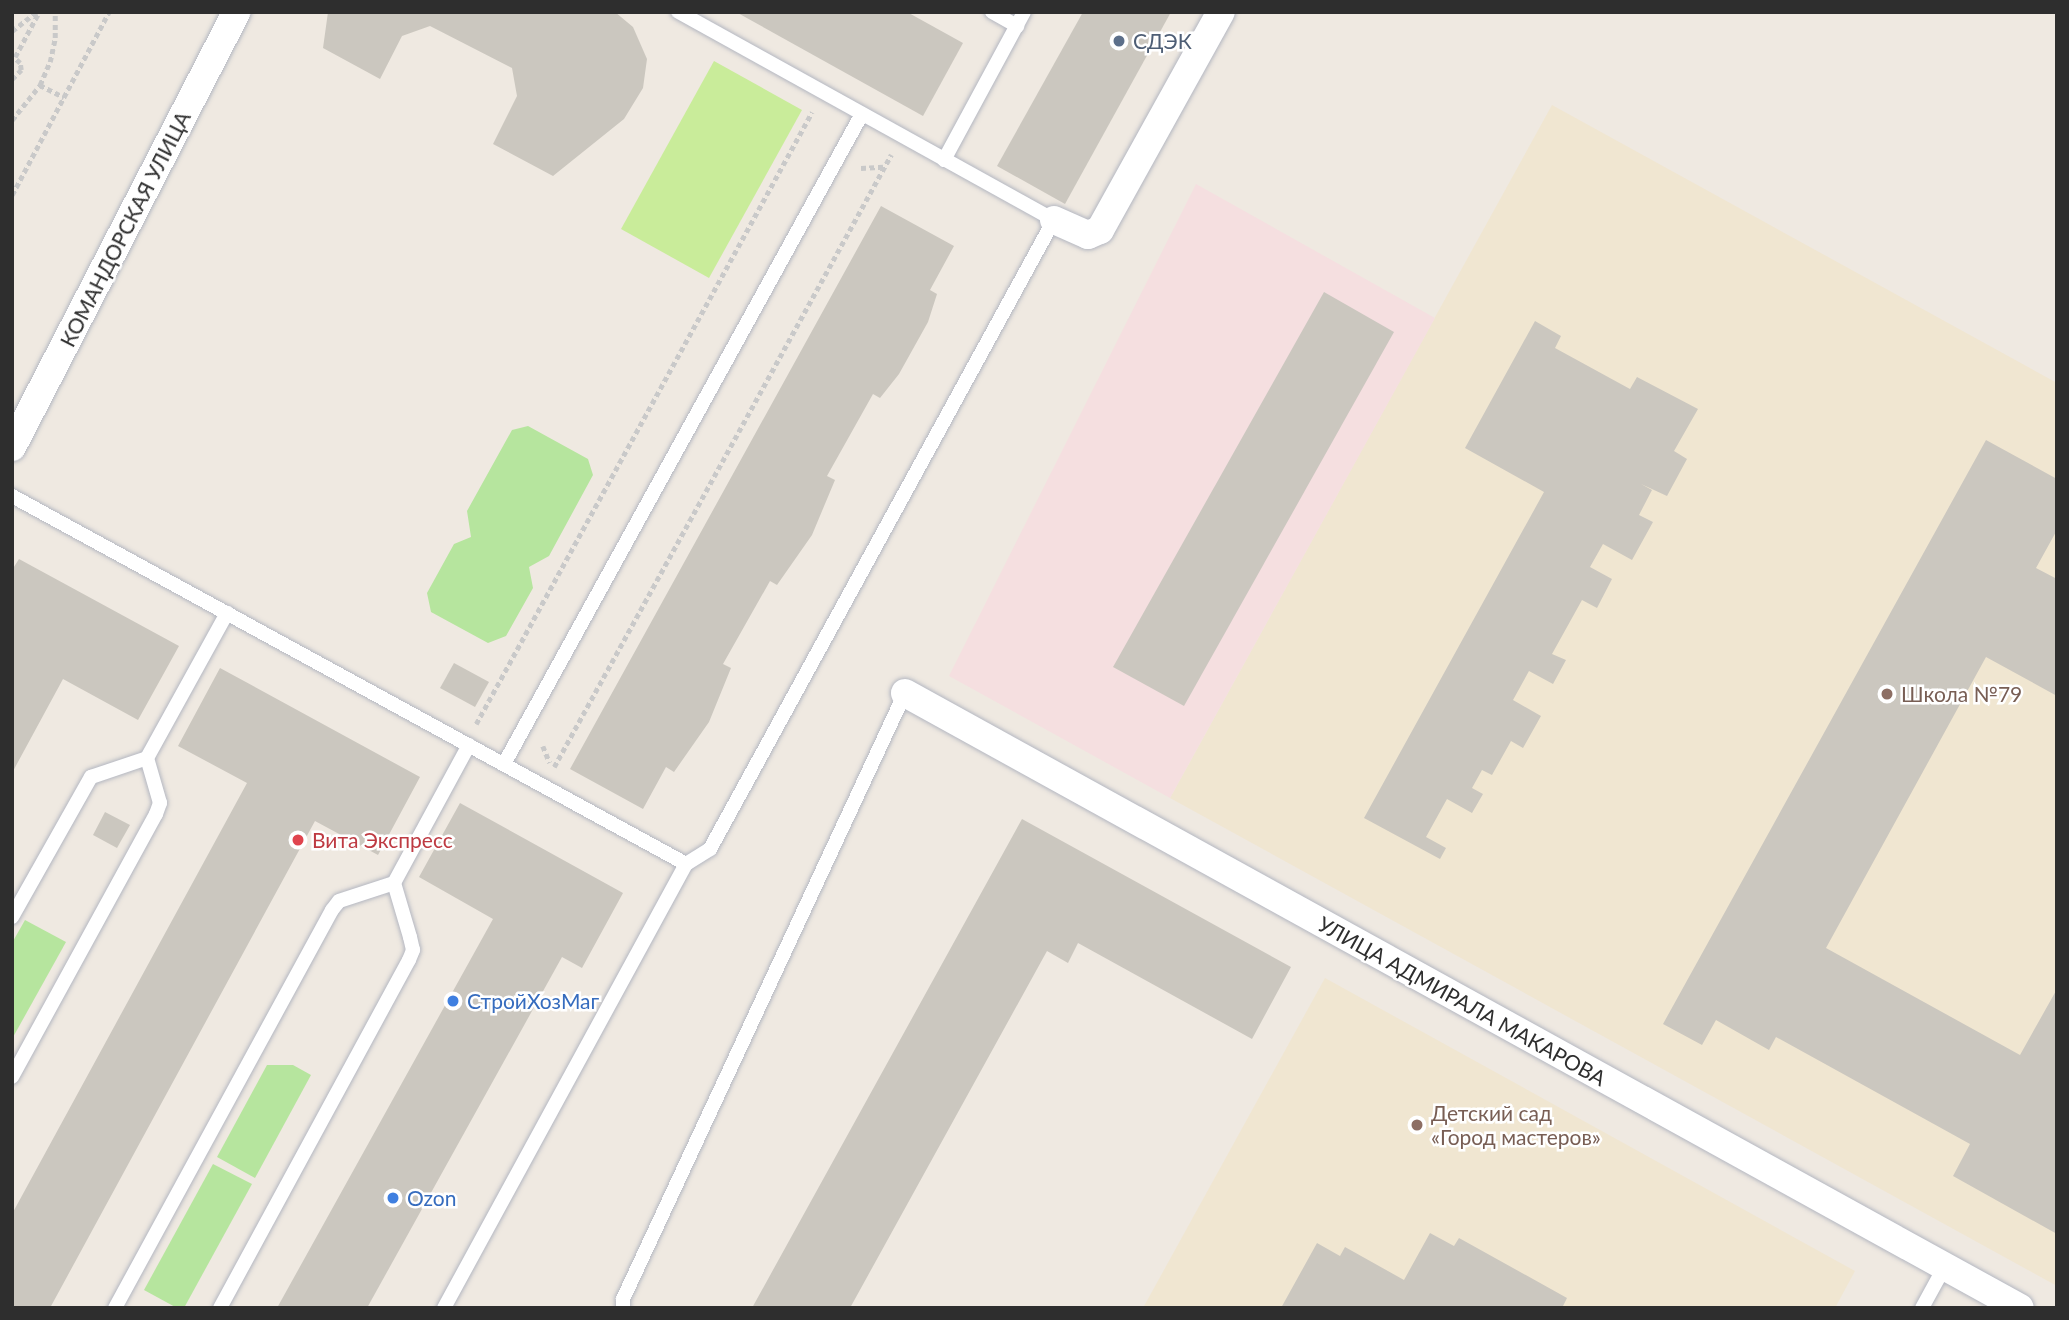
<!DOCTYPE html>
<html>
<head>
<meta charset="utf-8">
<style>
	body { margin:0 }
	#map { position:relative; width:2069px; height:1320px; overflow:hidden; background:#efe9e1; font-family:Lato,sans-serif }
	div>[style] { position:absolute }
	.education>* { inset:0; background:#f0e6d1 }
	.medical>* { inset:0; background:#f5dfe0 }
	.green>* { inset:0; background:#b6e59e }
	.pitch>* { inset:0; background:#c9ec9a }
	.building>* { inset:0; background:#cbc7bf }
	.path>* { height:4.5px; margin-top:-2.25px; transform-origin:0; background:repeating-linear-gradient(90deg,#c9c9c9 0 5px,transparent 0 8.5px) }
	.roads { filter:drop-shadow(0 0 2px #b4b7c1) drop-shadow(0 0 2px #b4b7c1) }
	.service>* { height:14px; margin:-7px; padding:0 7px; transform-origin:7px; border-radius:7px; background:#fff }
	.minor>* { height:28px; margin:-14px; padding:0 14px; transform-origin:14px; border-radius:14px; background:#fff }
	.dots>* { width:19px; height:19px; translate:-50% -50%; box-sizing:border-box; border:4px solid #fff; border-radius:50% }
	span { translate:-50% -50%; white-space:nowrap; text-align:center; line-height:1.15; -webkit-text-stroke:5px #fff; paint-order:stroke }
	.service-label { font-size:21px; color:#4e5e75 }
	.left { translate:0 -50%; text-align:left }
	.street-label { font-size:21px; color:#2e2e2e }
	.education-label { font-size:21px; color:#785e54 }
	.health-label { font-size:21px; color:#be3a42 }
	.shop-label { font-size:21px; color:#366cbe }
	.frame { position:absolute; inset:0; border:14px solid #2e2e2e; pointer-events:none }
</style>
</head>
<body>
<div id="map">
	<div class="education">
		<i style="clip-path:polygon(1552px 105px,2057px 383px,2057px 1286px,1170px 798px)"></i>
		<i style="clip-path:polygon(1325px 978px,1855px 1271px,1835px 1308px,1143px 1308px)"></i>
	</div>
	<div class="medical">
		<i style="clip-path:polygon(1196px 184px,1435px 318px,1170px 798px,949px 676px)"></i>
	</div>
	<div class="green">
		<i style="clip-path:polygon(528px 426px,588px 459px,593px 475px,549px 556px,529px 567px,533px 588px,506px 636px,488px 643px,431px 612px,427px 593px,454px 544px,471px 537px,467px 511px,512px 430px)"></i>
		<i style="clip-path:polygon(25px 920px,66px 942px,12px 1039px,12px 943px)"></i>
		<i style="clip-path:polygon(267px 1065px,293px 1065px,311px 1075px,255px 1178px,217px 1157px)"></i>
		<i style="clip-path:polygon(213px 1164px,252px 1184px,184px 1308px,177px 1308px,144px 1290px)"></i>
	</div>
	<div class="pitch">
		<i style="clip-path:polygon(714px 61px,802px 110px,709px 278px,621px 229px)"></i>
	</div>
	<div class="building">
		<i style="clip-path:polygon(328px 12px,615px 12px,633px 27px,647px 59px,643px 88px,624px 119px,553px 176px,493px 144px,517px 96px,512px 68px,430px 26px,402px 36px,380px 79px,323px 48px)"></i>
		<i style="clip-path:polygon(736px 12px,907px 12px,963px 43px,923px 116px)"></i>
		<i style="clip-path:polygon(1083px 12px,1171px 12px,1065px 204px,997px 166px)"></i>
		<i style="clip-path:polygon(881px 206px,954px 246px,930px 290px,937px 294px,928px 322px,899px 374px,880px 398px,873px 394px,827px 476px,835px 480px,812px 535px,777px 585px,770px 581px,723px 664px,731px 668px,709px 722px,674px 772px,666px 767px,643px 809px,570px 769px)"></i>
		<i style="clip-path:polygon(1324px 292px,1394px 332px,1184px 706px,1113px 667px)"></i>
		<i style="clip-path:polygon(1535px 321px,1561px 336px,1555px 348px,1630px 389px,1637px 377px,1698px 409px,1674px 451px,1687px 459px,1667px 496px,1641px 484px,1652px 490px,1639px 515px,1653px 522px,1632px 560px,1603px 544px,1590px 567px,1612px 579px,1597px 608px,1582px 600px,1552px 654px,1566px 660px,1553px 684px,1529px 671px,1513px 700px,1541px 716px,1523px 748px,1511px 741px,1492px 775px,1482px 770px,1472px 788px,1483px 794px,1472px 813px,1447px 799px,1426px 837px,1446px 848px,1440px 859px,1364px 818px,1544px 492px,1465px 448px)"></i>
		<i style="clip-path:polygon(1986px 440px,2057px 479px,2057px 530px,2036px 568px,2057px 579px,2057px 696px,1986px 657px,1826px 948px,2020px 1055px,2057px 989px,2057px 1234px,1953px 1176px,1970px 1144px,1776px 1037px,1769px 1050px,1716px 1020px,1702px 1045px,1663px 1024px)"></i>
		<i style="clip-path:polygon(19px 559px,179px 646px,138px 720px,63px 679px,12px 773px,12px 570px)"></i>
		<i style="clip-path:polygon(454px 663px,489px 682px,475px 707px,440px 688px)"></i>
		<i style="clip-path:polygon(220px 668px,420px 777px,378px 855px,315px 821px,50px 1308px,12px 1308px,12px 1214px,247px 783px,178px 746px)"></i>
		<i style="clip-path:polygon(460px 803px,623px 893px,582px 968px,562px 957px,367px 1308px,277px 1308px,493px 919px,419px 877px)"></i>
		<i style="clip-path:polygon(105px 812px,130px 825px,117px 848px,93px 835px)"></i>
		<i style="clip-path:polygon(1022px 819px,1291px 967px,1252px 1039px,1078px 943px,1068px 963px,1047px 951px,850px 1308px,752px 1308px)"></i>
		<i style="clip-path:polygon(1430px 1233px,1454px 1246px,1459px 1238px,1567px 1298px,1562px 1308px,1281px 1308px,1317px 1243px,1340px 1256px,1345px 1247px,1404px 1280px)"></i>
	</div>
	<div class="path">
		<i style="left:12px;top:31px;width:31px;rotate:-38deg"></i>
		<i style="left:15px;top:57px;width:51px;rotate:-61.9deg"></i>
		<i style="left:12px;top:79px;width:13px;rotate:-45deg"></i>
		<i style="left:21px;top:70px;width:7px;rotate:-98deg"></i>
		<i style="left:20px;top:63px;width:9px;rotate:-139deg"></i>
		<i style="left:40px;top:85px;width:27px;rotate:27deg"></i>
		<i style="left:12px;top:120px;width:45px;rotate:-51.3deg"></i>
		<i style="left:40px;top:85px;width:25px;rotate:-67deg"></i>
		<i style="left:50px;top:62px;width:25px;rotate:-78deg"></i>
		<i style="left:55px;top:38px;width:26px;rotate:-90deg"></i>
		<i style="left:861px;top:168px;width:22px;rotate:-3deg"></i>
		<i style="left:12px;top:195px;width:207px;rotate:-62.1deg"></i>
		<i style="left:476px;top:724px;width:698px;rotate:-61.23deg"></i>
		<i style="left:543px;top:746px;width:18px;rotate:68deg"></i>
		<i style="left:554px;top:767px;width:699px;rotate:-61.16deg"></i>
	</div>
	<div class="roads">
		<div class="service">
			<i style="left:992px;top:12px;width:29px;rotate:29deg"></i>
			<i style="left:944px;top:160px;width:168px;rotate:-61.6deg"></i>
			<i style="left:12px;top:496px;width:768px;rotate:28.63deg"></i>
			<i style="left:504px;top:764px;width:742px;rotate:-61.16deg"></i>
			<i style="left:12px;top:917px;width:161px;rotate:-60.6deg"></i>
			<i style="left:91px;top:777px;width:59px;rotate:-18.7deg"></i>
			<i style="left:147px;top:758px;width:166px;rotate:-61.1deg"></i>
			<i style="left:12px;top:1077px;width:300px;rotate:-61.3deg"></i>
			<i style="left:156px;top:814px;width:12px;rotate:-70deg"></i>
			<i style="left:160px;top:803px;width:47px;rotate:-106.1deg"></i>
			<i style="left:115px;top:1308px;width:453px;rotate:-61.4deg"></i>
			<i style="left:332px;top:910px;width:11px;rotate:-52deg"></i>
			<i style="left:339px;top:901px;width:58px;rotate:-18.1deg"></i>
			<i style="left:394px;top:883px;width:157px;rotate:-61.5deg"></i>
			<i style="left:220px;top:1308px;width:396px;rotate:-61.5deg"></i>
			<i style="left:409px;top:960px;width:11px;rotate:-68deg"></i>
			<i style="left:413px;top:950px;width:13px;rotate:-103deg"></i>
			<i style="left:410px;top:937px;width:56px;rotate:-106.5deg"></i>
			<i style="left:444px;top:1308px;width:506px;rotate:-61.41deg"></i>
			<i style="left:686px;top:864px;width:28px;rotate:-32deg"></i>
			<i style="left:710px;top:849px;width:717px;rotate:-61.33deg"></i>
			<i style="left:1054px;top:220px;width:430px;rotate:-151deg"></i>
			<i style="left:623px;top:1308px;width:9px;rotate:-90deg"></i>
			<i style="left:623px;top:1299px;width:668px;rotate:-65.05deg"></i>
			<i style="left:1922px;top:1308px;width:48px;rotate:-61.3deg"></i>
		</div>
		<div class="minor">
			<i style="left:1054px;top:220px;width:37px;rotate:24deg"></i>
			<i style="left:1088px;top:235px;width:13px;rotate:-23deg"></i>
			<i style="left:1100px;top:230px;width:249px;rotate:-61deg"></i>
			<i style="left:12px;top:447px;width:490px;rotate:-62.7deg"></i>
			<i style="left:905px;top:693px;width:1273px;rotate:28.88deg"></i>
		</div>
	</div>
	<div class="dots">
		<i style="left:1119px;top:41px;background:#5c6f8a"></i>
		<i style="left:1887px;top:694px;background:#8d6e63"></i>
		<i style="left:298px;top:840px;background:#e0444e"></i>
		<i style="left:453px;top:1001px;background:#3f7fe0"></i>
		<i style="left:1417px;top:1125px;background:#8d6e63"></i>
		<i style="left:393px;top:1198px;background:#3f7fe0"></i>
	</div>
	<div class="service-label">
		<span class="left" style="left:1133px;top:41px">СДЭК</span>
	</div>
	<div class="street-label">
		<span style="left:125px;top:229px;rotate:-63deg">КОМАНДОРСКАЯ УЛИЦА</span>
		<span style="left:1462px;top:1001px;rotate:29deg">УЛИЦА АДМИРАЛА МАКАРОВА</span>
	</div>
	<div class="education-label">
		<span class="left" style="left:1901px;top:694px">Школа №79</span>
		<span class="left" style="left:1431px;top:1125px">Детский сад<br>«Город мастеров»</span>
	</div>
	<div class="health-label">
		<span class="left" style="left:312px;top:840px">Вита Экспресс</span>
	</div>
	<div class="shop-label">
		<span class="left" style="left:467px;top:1001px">СтройХозМаг</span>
		<span class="left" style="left:407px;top:1198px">Ozon</span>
	</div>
	<div class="frame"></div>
</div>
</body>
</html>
